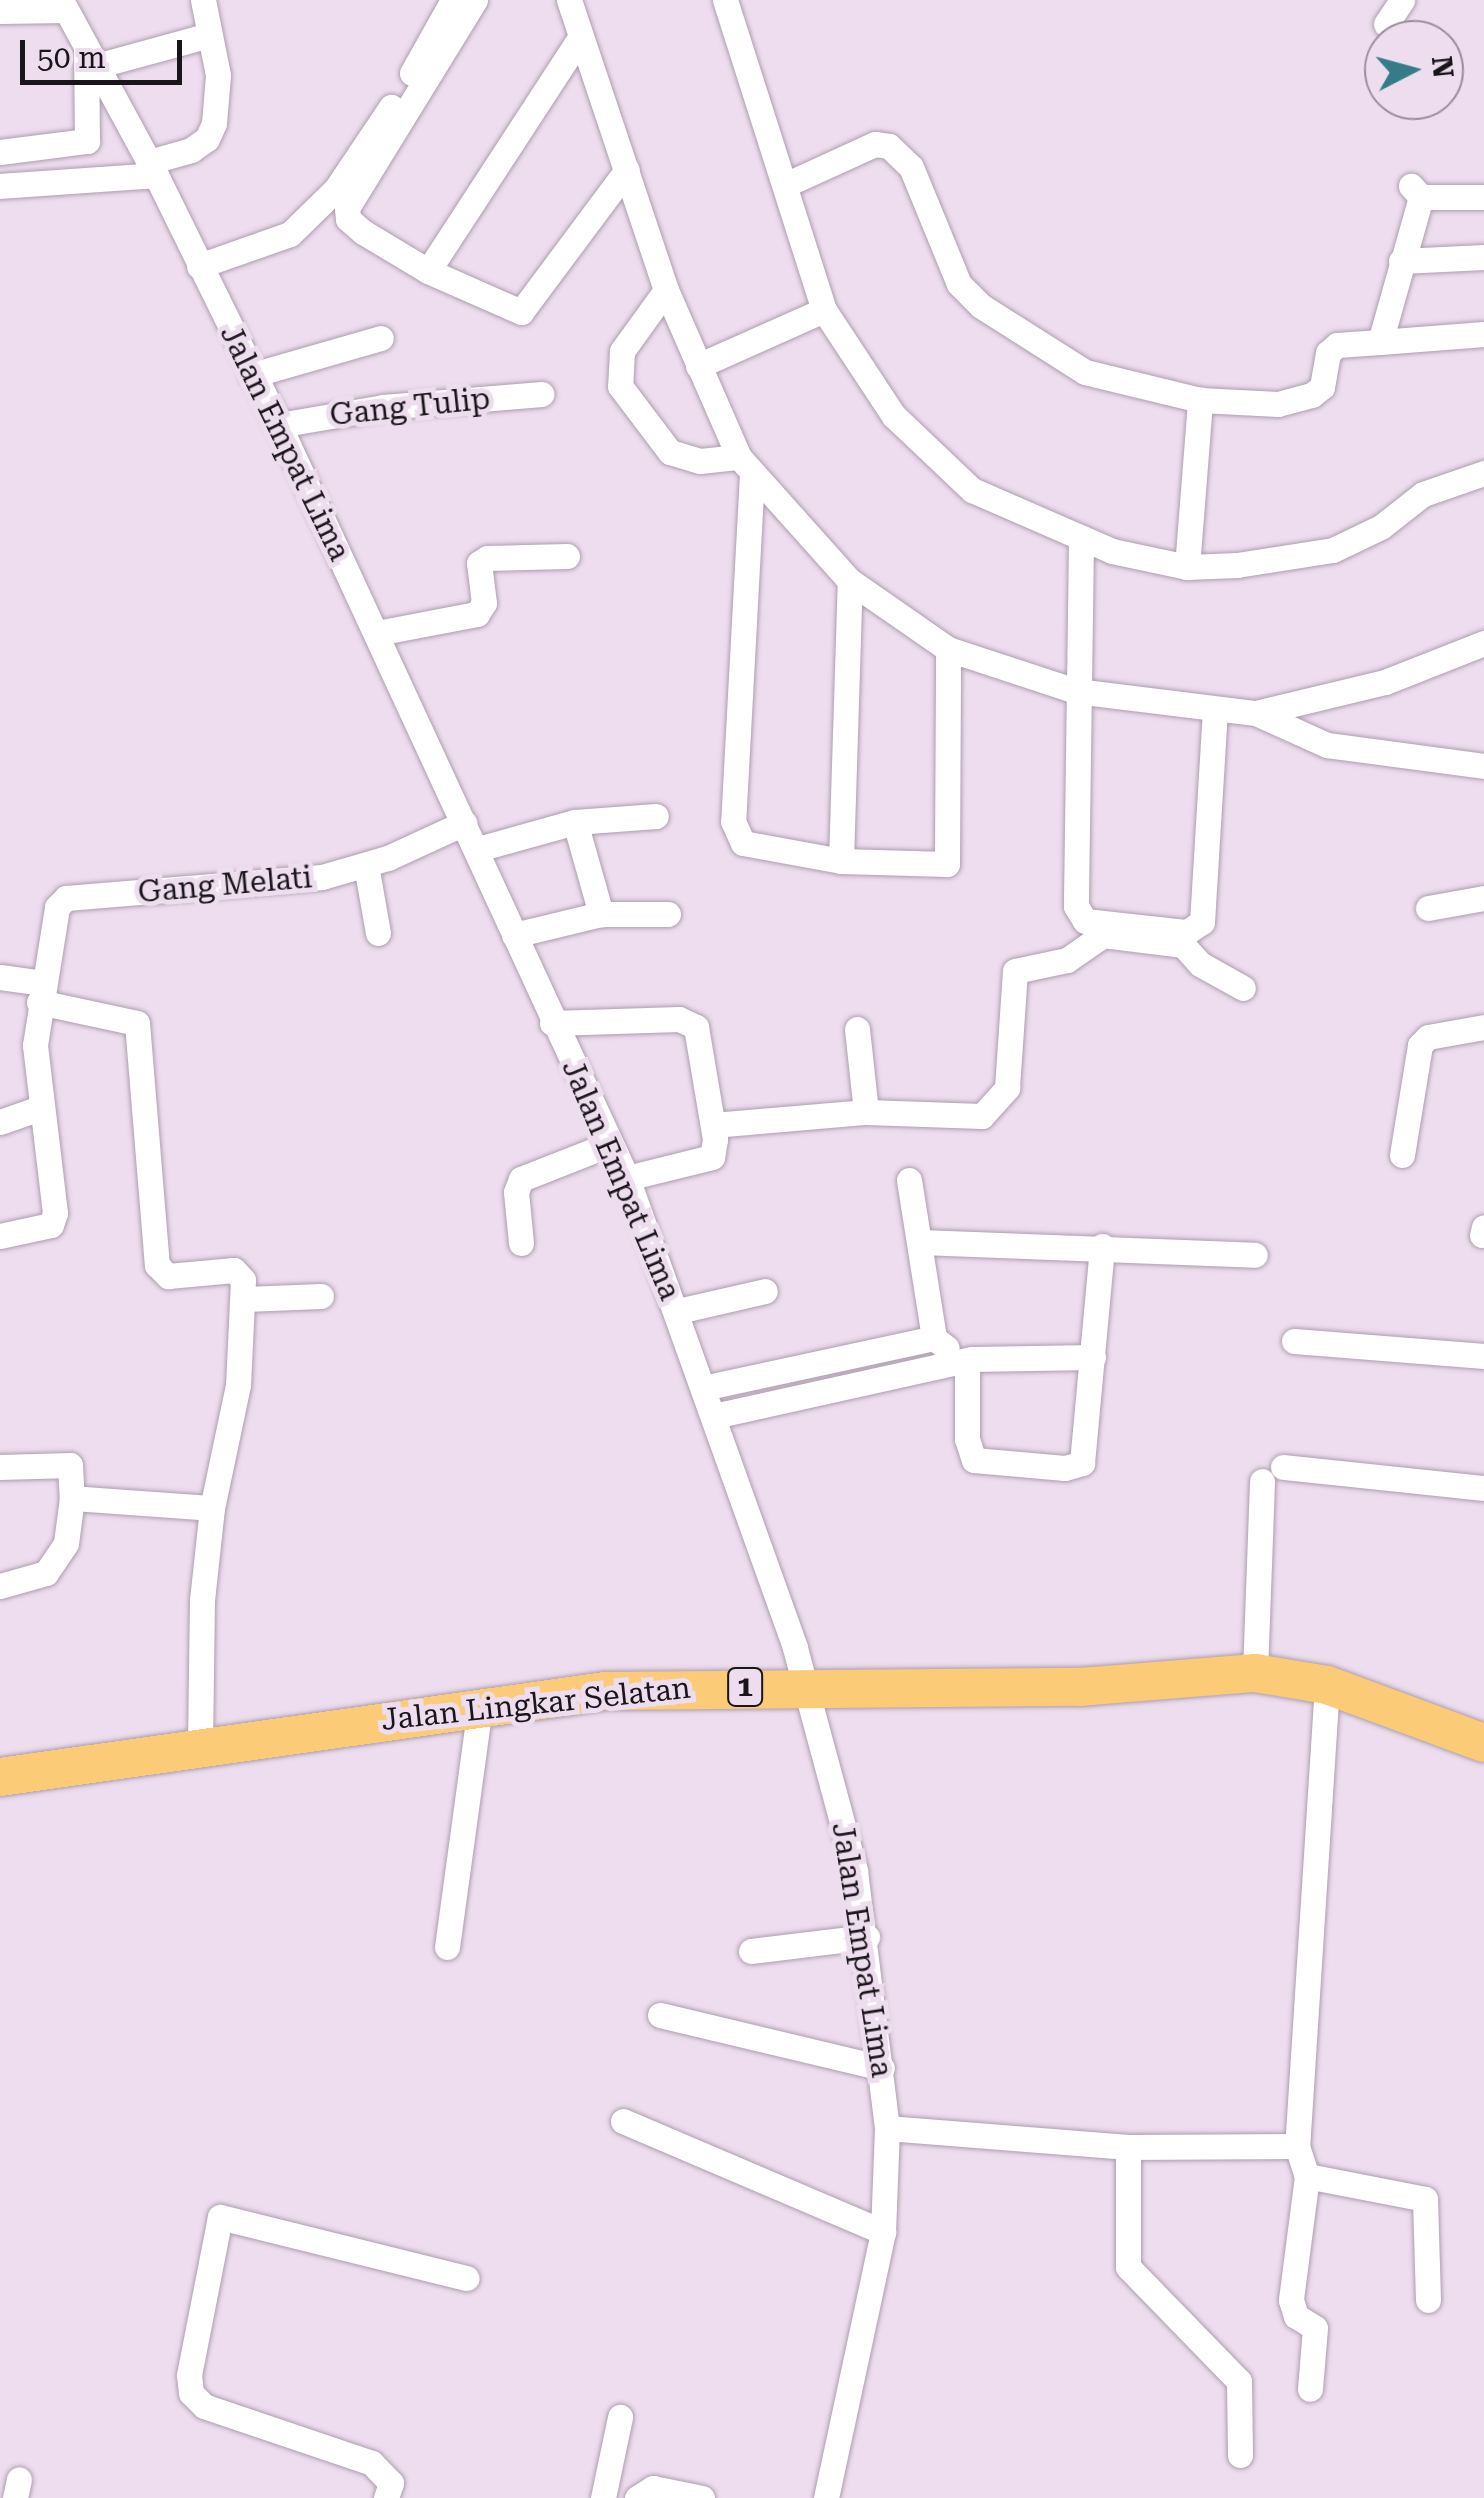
<!DOCTYPE html>
<html>
<head>
<meta charset="utf-8">
<style>
	body { margin:0 }
	#map { position:relative; width:1484px; height:2498px; overflow:hidden; background:#edddee; font-family:"Roboto Serif",serif }
	div>[style] { position:absolute }
	.roads { filter:drop-shadow(0 0 2px #ad9eaf) drop-shadow(0 0 2px #ad9eaf) }
	.minor>* { height:25px; margin:-12.5px; padding:0 12.5px; transform-origin:12.5px; border-radius:12.5px; background:#fff }
	.highway>* { height:38px; margin:-19px; padding:0 19px; transform-origin:19px; border-radius:19px; background:#fbcb78 }
	span { translate:-50% -50%; white-space:nowrap; text-align:center; line-height:1.15; -webkit-text-stroke:10px #edddee; paint-order:stroke }
	.shield-label span { padding:2px 8px; background:#edddee; border:2px solid; border-radius:8px; -webkit-text-stroke-width:0 }
	.shield-label { font-size:28px; color:#1a151b; font-weight:700 }
	.street-label { font-size:30px; color:#1a151b }
	.north { position:absolute; left:1364px; top:20px; width:100px; height:100px; box-sizing:border-box; background:#edddee; border:2px solid #998d9a; border-radius:50%; rotate:84deg; font-size:28px; font-weight:700; line-height:40px; text-align:center; color:#1a151b }
	.north::after { content:''; display:block; margin:auto; width:35px; height:45px; background:#357c86; clip-path:polygon(50% 0,100% 100%,50% 72%,0 100%) }
	.scale { position:absolute; left:20px; top:40px; width:162px; height:45px; box-sizing:border-box; border:5px solid #1a151b; border-top:0; padding-left:12px; font-size:30px; line-height:35px; white-space:nowrap; color:#1a151b; -webkit-text-stroke:8px #edddee; paint-order:stroke }
</style>
</head>
<body>
<div id="map">
	<div class="roads">
		<div class="minor">
			<i style="left:61px;top:0;width:199px;rotate:61.5deg"></i>
			<i style="left:156px;top:175px;width:279px;rotate:63.8deg"></i>
			<i style="left:279px;top:425px;width:830px;rotate:65.2deg"></i>
			<i style="left:627px;top:1178px;width:499px;rotate:70.3deg"></i>
			<i style="left:795px;top:1648px;width:231px;rotate:74.9deg"></i>
			<i style="left:855px;top:1871px;width:259px;rotate:82.9deg"></i>
			<i style="left:887px;top:2128px;width:104px;rotate:92.2deg"></i>
			<i style="left:883px;top:2232px;width:272px;rotate:102.1deg"></i>
			<i style="left:475px;top:0;width:244px;rotate:121.6deg"></i>
			<i style="left:347px;top:208px;width:11px;rotate:85deg"></i>
			<i style="left:348px;top:219px;width:20px;rotate:41deg"></i>
			<i style="left:363px;top:232px;width:76px;rotate:31deg"></i>
			<i style="left:428px;top:271px;width:278px;rotate:-56.9deg"></i>
			<i style="left:569px;top:0;width:306px;rotate:71.5deg"></i>
			<i style="left:666px;top:290px;width:182px;rotate:66.4deg"></i>
			<i style="left:739px;top:457px;width:166px;rotate:48.2deg"></i>
			<i style="left:850px;top:581px;width:119px;rotate:34.8deg"></i>
			<i style="left:948px;top:649px;width:135px;rotate:18.2deg"></i>
			<i style="left:1076px;top:691px;width:181px;rotate:7deg"></i>
			<i style="left:1256px;top:713px;width:78px;rotate:24.3deg"></i>
			<i style="left:1327px;top:745px;width:158px;rotate:7.6deg"></i>
			<i style="left:725px;top:0;width:325px;rotate:72.3deg"></i>
			<i style="left:824px;top:310px;width:127px;rotate:56.6deg"></i>
			<i style="left:894px;top:416px;width:108px;rotate:43.5deg"></i>
			<i style="left:972px;top:490px;width:153px;rotate:23.5deg"></i>
			<i style="left:1112px;top:551px;width:77px;rotate:12deg"></i>
			<i style="left:1187px;top:567px;width:50px;rotate:-2.3deg"></i>
			<i style="left:1237px;top:565px;width:97px;rotate:-8.9deg"></i>
			<i style="left:1333px;top:550px;width:53px;rotate:-25.6deg"></i>
			<i style="left:1381px;top:527px;width:53px;rotate:-38.2deg"></i>
			<i style="left:1423px;top:494px;width:65px;rotate:-19deg"></i>
			<i style="left:0;top:11px;width:66px;rotate:-0.9deg"></i>
			<i style="left:1386px;top:24px;width:29px;rotate:-56deg"></i>
			<i style="left:96px;top:66px;width:117px;rotate:-15.3deg"></i>
			<i style="left:412px;top:73px;width:84px;rotate:-60.7deg"></i>
			<i style="left:0;top:152px;width:88px;rotate:-7.2deg"></i>
			<i style="left:87px;top:141px;width:91px;rotate:-90.6deg"></i>
			<i style="left:149px;top:162px;width:44px;rotate:-15.9deg"></i>
			<i style="left:191px;top:150px;width:19px;rotate:-35deg"></i>
			<i style="left:207px;top:139px;width:17px;rotate:-66deg"></i>
			<i style="left:214px;top:123px;width:48px;rotate:-85.2deg"></i>
			<i style="left:218px;top:75px;width:76px;rotate:-101.3deg"></i>
			<i style="left:785px;top:185px;width:99px;rotate:-24.5deg"></i>
			<i style="left:875px;top:144px;width:14px;rotate:8deg"></i>
			<i style="left:889px;top:146px;width:30px;rotate:44deg"></i>
			<i style="left:911px;top:167px;width:126px;rotate:67.7deg"></i>
			<i style="left:959px;top:284px;width:31px;rotate:45deg"></i>
			<i style="left:981px;top:306px;width:123px;rotate:32.4deg"></i>
			<i style="left:1085px;top:372px;width:118px;rotate:13.7deg"></i>
			<i style="left:0;top:186px;width:156px;rotate:-4deg"></i>
			<i style="left:1421px;top:197px;width:63px"></i>
			<i style="left:1401px;top:261px;width:83px;rotate:-2.8deg"></i>
			<i style="left:199px;top:266px;width:96px;rotate:-19.4deg"></i>
			<i style="left:290px;top:234px;width:64px;rotate:-44.4deg"></i>
			<i style="left:336px;top:189px;width:99px;rotate:-56.1deg"></i>
			<i style="left:428px;top:271px;width:102px;rotate:23.8deg"></i>
			<i style="left:521px;top:312px;width:177px;rotate:-53.3deg"></i>
			<i style="left:666px;top:290px;width:75px;rotate:125.8deg"></i>
			<i style="left:622px;top:351px;width:35px;rotate:93deg"></i>
			<i style="left:620px;top:386px;width:83px;rotate:52.9deg"></i>
			<i style="left:670px;top:452px;width:31px;rotate:17deg"></i>
			<i style="left:700px;top:461px;width:39px;rotate:-6deg"></i>
			<i style="left:1380px;top:342px;width:104px;rotate:-4.4deg"></i>
			<i style="left:698px;top:366px;width:138px;rotate:-24deg"></i>
			<i style="left:252px;top:375px;width:134px;rotate:-16deg"></i>
			<i style="left:279px;top:425px;width:106px;rotate:-9.8deg"></i>
			<i style="left:383px;top:407px;width:159px;rotate:-4.7deg"></i>
			<i style="left:752px;top:474px;width:348px;rotate:93.1deg"></i>
			<i style="left:733px;top:821px;width:24px;rotate:66deg"></i>
			<i style="left:743px;top:843px;width:100px;rotate:10.4deg"></i>
			<i style="left:841px;top:861px;width:106px;rotate:1.6deg"></i>
			<i style="left:947px;top:864px;width:215px;rotate:-89.7deg"></i>
			<i style="left:1081px;top:542px;width:364px;rotate:90.8deg"></i>
			<i style="left:1076px;top:906px;width:17px;rotate:59deg"></i>
			<i style="left:1085px;top:921px;width:103px;rotate:6.2deg"></i>
			<i style="left:1187px;top:932px;width:18px;rotate:-34deg"></i>
			<i style="left:1202px;top:922px;width:213px;rotate:-86.5deg"></i>
			<i style="left:1187px;top:567px;width:168px;rotate:-85.5deg"></i>
			<i style="left:1200px;top:400px;width:78px;rotate:2.9deg"></i>
			<i style="left:1278px;top:404px;width:35px;rotate:-15deg"></i>
			<i style="left:1312px;top:395px;width:13px;rotate:-39deg"></i>
			<i style="left:1322px;top:387px;width:35px;rotate:-80deg"></i>
			<i style="left:1328px;top:353px;width:12px;rotate:-42deg"></i>
			<i style="left:1337px;top:345px;width:43px;rotate:-4deg"></i>
			<i style="left:1380px;top:342px;width:151px;rotate:-74.2deg"></i>
			<i style="left:1421px;top:197px;width:15px;rotate:-132deg"></i>
			<i style="left:377px;top:633px;width:102px;rotate:-10.8deg"></i>
			<i style="left:477px;top:614px;width:13px;rotate:-58deg"></i>
			<i style="left:484px;top:603px;width:40px;rotate:-97.1deg"></i>
			<i style="left:479px;top:563px;width:9px;rotate:-32deg"></i>
			<i style="left:487px;top:558px;width:80px;rotate:-1.4deg"></i>
			<i style="left:1256px;top:713px;width:133px;rotate:-13.5deg"></i>
			<i style="left:1385px;top:682px;width:106px;rotate:-21.5deg"></i>
			<i style="left:575px;top:822px;width:96px;rotate:74.2deg"></i>
			<i style="left:478px;top:849px;width:101px;rotate:-15.6deg"></i>
			<i style="left:575px;top:822px;width:81px;rotate:-4.2deg"></i>
			<i style="left:841px;top:861px;width:280px;rotate:-88.2deg"></i>
			<i style="left:366px;top:865px;width:69px;rotate:80deg"></i>
			<i style="left:1428px;top:908px;width:57px;rotate:-10.1deg"></i>
			<i style="left:514px;top:935px;width:89px;rotate:-13.6deg"></i>
			<i style="left:601px;top:914px;width:67px"></i>
			<i style="left:0;top:977px;width:43px;rotate:7.9deg"></i>
			<i style="left:39px;top:1002px;width:100px;rotate:12.1deg"></i>
			<i style="left:137px;top:1023px;width:243px;rotate:85.3deg"></i>
			<i style="left:157px;top:1265px;width:16px;rotate:45deg"></i>
			<i style="left:168px;top:1276px;width:66px;rotate:-5.2deg"></i>
			<i style="left:234px;top:1270px;width:13px;rotate:48deg"></i>
			<i style="left:243px;top:1280px;width:105px;rotate:92.7deg"></i>
			<i style="left:238px;top:1385px;width:126px;rotate:101.9deg"></i>
			<i style="left:212px;top:1508px;width:93px;rotate:96.2deg"></i>
			<i style="left:202px;top:1600px;width:147px;rotate:90.8deg"></i>
			<i style="left:552px;top:1023px;width:127px;rotate:-1.8deg"></i>
			<i style="left:679px;top:1019px;width:19px;rotate:25deg"></i>
			<i style="left:696px;top:1027px;width:114px;rotate:80.4deg"></i>
			<i style="left:715px;top:1139px;width:18px;rotate:99deg"></i>
			<i style="left:712px;top:1157px;width:88px;rotate:166.1deg"></i>
			<i style="left:857px;top:1029px;width:83px;rotate:83.8deg"></i>
			<i style="left:0;top:1122px;width:42px;rotate:-19.3deg"></i>
			<i style="left:713px;top:1125px;width:154px;rotate:-4.9deg"></i>
			<i style="left:866px;top:1112px;width:116px;rotate:2deg"></i>
			<i style="left:982px;top:1116px;width:38px;rotate:-48deg"></i>
			<i style="left:1007px;top:1088px;width:117px;rotate:-86.1deg"></i>
			<i style="left:1015px;top:971px;width:53px;rotate:-11.9deg"></i>
			<i style="left:1067px;top:960px;width:44px;rotate:-34.8deg"></i>
			<i style="left:1103px;top:935px;width:81px;rotate:7.1deg"></i>
			<i style="left:1183px;top:945px;width:25px;rotate:48deg"></i>
			<i style="left:1200px;top:964px;width:49px;rotate:29.2deg"></i>
			<i style="left:1402px;top:1155px;width:111px;rotate:-80.7deg"></i>
			<i style="left:1420px;top:1045px;width:11px;rotate:-45deg"></i>
			<i style="left:1428px;top:1037px;width:57px;rotate:-10.1deg"></i>
			<i style="left:909px;top:1180px;width:160px;rotate:81deg"></i>
			<i style="left:934px;top:1338px;width:16px;rotate:38deg"></i>
			<i style="left:1482px;top:1235px;width:8px;rotate:-76deg"></i>
			<i style="left:0;top:1236px;width:52px;rotate:-12.2deg"></i>
			<i style="left:51px;top:1225px;width:13px;rotate:-72deg"></i>
			<i style="left:55px;top:1213px;width:169px;rotate:-96.8deg"></i>
			<i style="left:35px;top:1045px;width:140px;rotate:-80.9deg"></i>
			<i style="left:57px;top:907px;width:13px;rotate:-45deg"></i>
			<i style="left:66px;top:898px;width:257px;rotate:-4.7deg"></i>
			<i style="left:322px;top:877px;width:69px;rotate:-16.1deg"></i>
			<i style="left:388px;top:858px;width:84px;rotate:-24.7deg"></i>
			<i style="left:920px;top:1242px;width:335px;rotate:2.2deg"></i>
			<i style="left:521px;top:1243px;width:51px;rotate:-95.6deg"></i>
			<i style="left:516px;top:1192px;width:14px;rotate:-69deg"></i>
			<i style="left:521px;top:1179px;width:96px;rotate:-21.5deg"></i>
			<i style="left:245px;top:1299px;width:76px;rotate:-2.3deg"></i>
			<i style="left:678px;top:1311px;width:89px;rotate:-12.9deg"></i>
			<i style="left:1294px;top:1341px;width:191px;rotate:4.5deg"></i>
			<i style="left:967px;top:1363px;width:76px;rotate:90deg"></i>
			<i style="left:967px;top:1439px;width:22px;rotate:72deg"></i>
			<i style="left:974px;top:1460px;width:91px;rotate:5deg"></i>
			<i style="left:1065px;top:1468px;width:18px;rotate:-16deg"></i>
			<i style="left:1082px;top:1463px;width:218px;rotate:-84.7deg"></i>
			<i style="left:703px;top:1388px;width:236px;rotate:-12.2deg"></i>
			<i style="left:714px;top:1416px;width:264px;rotate:-12.5deg"></i>
			<i style="left:972px;top:1359px;width:121px;rotate:-0.9deg"></i>
			<i style="left:0;top:1467px;width:70px;rotate:-1.6deg"></i>
			<i style="left:70px;top:1465px;width:33px;rotate:87deg"></i>
			<i style="left:1283px;top:1467px;width:202px;rotate:6deg"></i>
			<i style="left:0;top:1586px;width:48px;rotate:-15.8deg"></i>
			<i style="left:46px;top:1573px;width:36px;rotate:-56deg"></i>
			<i style="left:66px;top:1543px;width:45px;rotate:-82.4deg"></i>
			<i style="left:72px;top:1498px;width:140px;rotate:4.1deg"></i>
			<i style="left:1255px;top:1673px;width:192px;rotate:-87.9deg"></i>
			<i style="left:1327px;top:1685px;width:462px;rotate:93.7deg"></i>
			<i style="left:1297px;top:2146px;width:32px;rotate:72deg"></i>
			<i style="left:1307px;top:2176px;width:120px;rotate:11deg"></i>
			<i style="left:1425px;top:2199px;width:101px;rotate:88.3deg"></i>
			<i style="left:447px;top:1947px;width:242px;rotate:-82.2deg"></i>
			<i style="left:751px;top:1951px;width:117px;rotate:-6.9deg"></i>
			<i style="left:660px;top:2015px;width:228px;rotate:13.4deg"></i>
			<i style="left:623px;top:2121px;width:283px;rotate:23.1deg"></i>
			<i style="left:887px;top:2128px;width:242px;rotate:4.5deg"></i>
			<i style="left:1128px;top:2147px;width:169px;rotate:-0.3deg"></i>
			<i style="left:1128px;top:2147px;width:120px;rotate:90deg"></i>
			<i style="left:1128px;top:2267px;width:159px;rotate:45.8deg"></i>
			<i style="left:1239px;top:2381px;width:74px;rotate:89.2deg"></i>
			<i style="left:1307px;top:2176px;width:125px;rotate:97.4deg"></i>
			<i style="left:1291px;top:2300px;width:17px;rotate:73deg"></i>
			<i style="left:1296px;top:2316px;width:22px;rotate:32deg"></i>
			<i style="left:1315px;top:2328px;width:61px;rotate:94.7deg"></i>
			<i style="left:15px;top:2498px;width:19px;rotate:-78deg"></i>
			<i style="left:386px;top:2498px;width:16px;rotate:-72deg"></i>
			<i style="left:391px;top:2483px;width:28px;rotate:-134deg"></i>
			<i style="left:372px;top:2463px;width:177px;rotate:-161.3deg"></i>
			<i style="left:204px;top:2406px;width:18px;rotate:-135deg"></i>
			<i style="left:191px;top:2393px;width:18px;rotate:-96deg"></i>
			<i style="left:189px;top:2375px;width:161px;rotate:-78.9deg"></i>
			<i style="left:220px;top:2217px;width:254px;rotate:13.9deg"></i>
			<i style="left:603px;top:2498px;width:83px;rotate:-78.1deg"></i>
			<i style="left:637px;top:2498px;width:19px;rotate:-32deg"></i>
			<i style="left:653px;top:2488px;width:50px;rotate:11.5deg"></i>
		</div>
		<div class="highway">
			<i style="left:0;top:1777px;width:611px;rotate:-8.09deg"></i>
			<i style="left:605px;top:1691px;width:475px;rotate:-0.5deg"></i>
			<i style="left:1080px;top:1687px;width:176px;rotate:-4.6deg"></i>
			<i style="left:1255px;top:1673px;width:73px;rotate:9.5deg"></i>
			<i style="left:1327px;top:1685px;width:167px;rotate:20.3deg"></i>
		</div>
	</div>
	<div class="shield-label">
		<span style="left:745px;top:1687px">1</span>
	</div>
	<div class="street-label">
		<span style="left:410px;top:407px;rotate:-6deg">Gang Tulip</span>
		<span style="left:285px;top:443px;rotate:64deg">Jalan Empat Lima</span>
		<span style="left:225px;top:885px;rotate:-5deg">Gang Melati</span>
		<span style="left:621px;top:1180px;rotate:67deg">Jalan Empat Lima</span>
		<span style="left:536px;top:1704px;rotate:-6deg">Jalan Lingkar Selatan</span>
		<span style="left:862px;top:1950px;rotate:81deg">Jalan Empat Lima</span>
	</div>
	<div class="north">N</div>
	<div class="scale">50 m</div>
</div>
</body>
</html>
